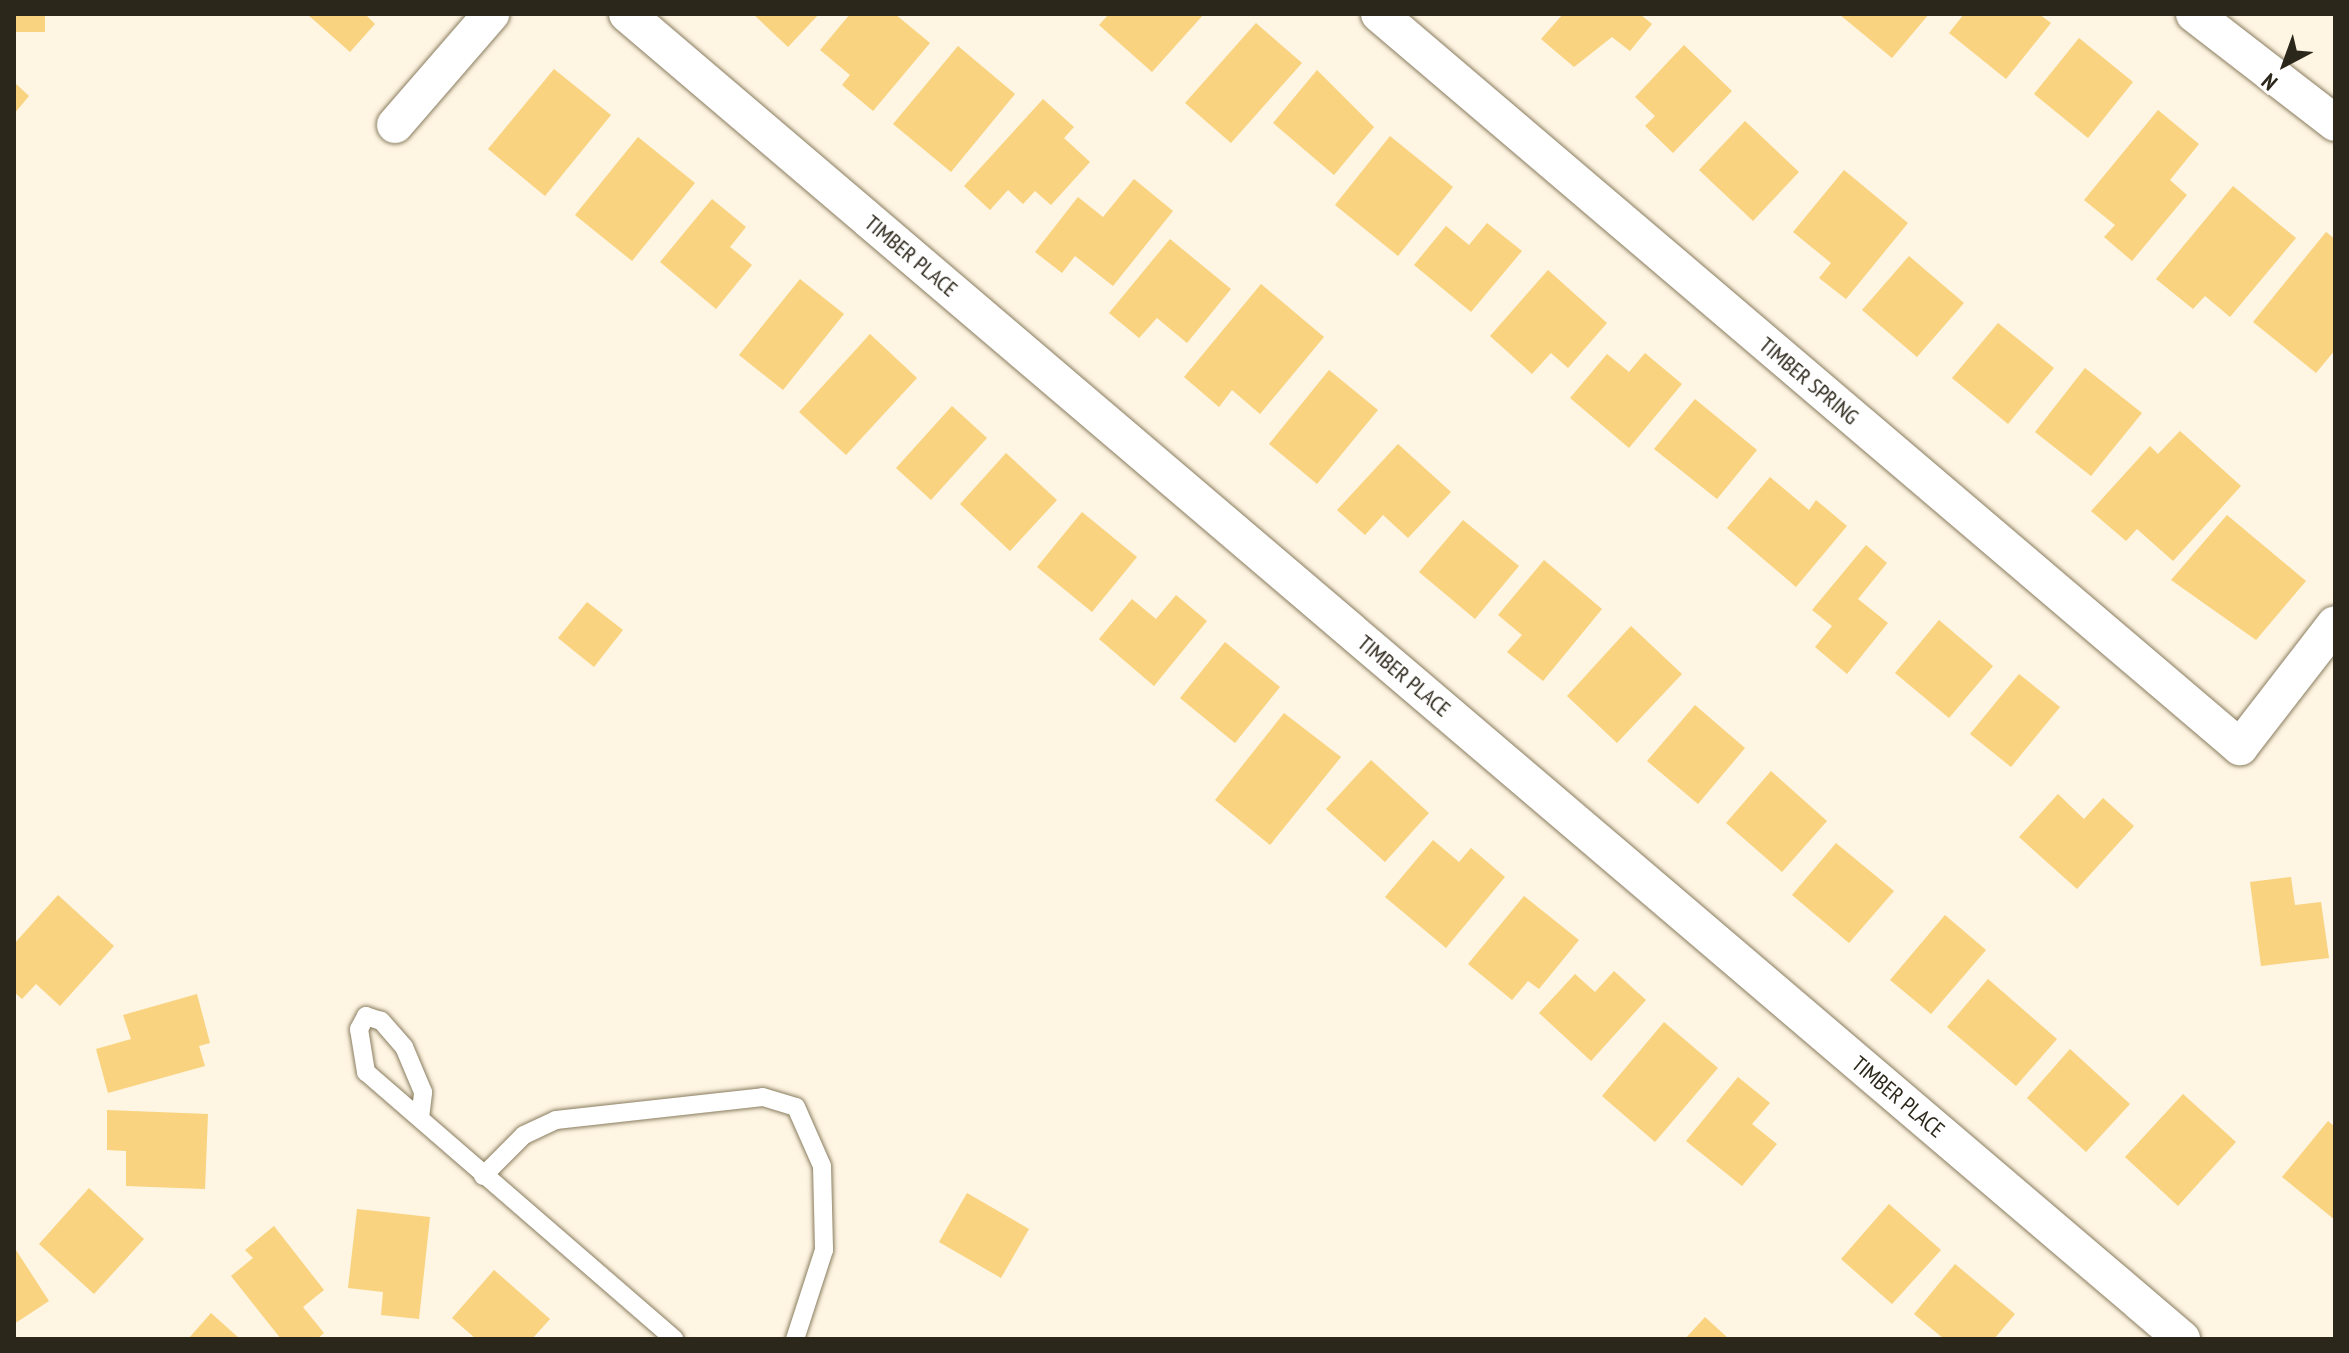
<!DOCTYPE html>
<html>
<head>
<meta charset="utf-8">
<style>
	body { margin:0 }
	#map { position:relative; width:2349px; height:1353px; overflow:hidden; background:#fef5e2; font-family:"PT Sans Narrow",sans-serif }
	div>[style] { position:absolute }
	.building>* { inset:0; background:#f9d37f }
	.roads { filter:drop-shadow(0 0 2px #897c5f) drop-shadow(0 0 2px #897c5f) }
	.service>* { height:18px; margin:-9px; padding:0 9px; transform-origin:9px; border-radius:9px; background:#fff }
	.minor>* { height:36px; margin:-18px; padding:0 18px; transform-origin:18px; border-radius:18px; background:#fff }
	span { translate:-50% -50%; white-space:nowrap; text-align:center; line-height:1.15; -webkit-text-stroke:6px #fff; paint-order:stroke }
	.street-label { font-size:22px; color:#2c271b }
	.frame { position:absolute; inset:0; border:16px solid #2c271b; pointer-events:none }
	.north { position:absolute; left:2245px; top:24px; width:80px; height:80px; -webkit-text-stroke:6px #fff; paint-order:stroke; rotate:221deg; font-size:22px; font-weight:700; line-height:32px; text-align:center; color:#2c271b }
	.north::after { content:''; display:block; margin:auto; width:28px; height:36px; background:#2c271b; clip-path:polygon(50% 0,100% 100%,50% 72%,0 100%) }
</style>
</head>
<body>
<div id="map">
	<div class="building">
		<i style="clip-path:polygon(14px 14px,45px 14px,45px 32px,14px 32px)"></i>
		<i style="clip-path:polygon(307px 14px,365px 14px,375px 24px,350px 52px)"></i>
		<i style="clip-path:polygon(753px 14px,819px 14px,788px 47px)"></i>
		<i style="clip-path:polygon(850px 14px,895px 14px,930px 43px,873px 111px,842px 85px,850px 75px,820px 50px)"></i>
		<i style="clip-path:polygon(1109px 14px,1204px 14px,1152px 72px,1099px 25px)"></i>
		<i style="clip-path:polygon(1563px 14px,1640px 14px,1652px 24px,1630px 51px,1612px 37px,1574px 67px,1541px 39px)"></i>
		<i style="clip-path:polygon(1839px 14px,1929px 14px,1892px 58px)"></i>
		<i style="clip-path:polygon(1964px 14px,2039px 14px,2051px 23px,2006px 79px,1949px 33px)"></i>
		<i style="clip-path:polygon(1256px 23px,1302px 63px,1231px 143px,1185px 103px)"></i>
		<i style="clip-path:polygon(2079px 38px,2133px 82px,2088px 138px,2034px 94px)"></i>
		<i style="clip-path:polygon(1684px 45px,1732px 91px,1673px 153px,1645px 126px,1655px 116px,1635px 97px)"></i>
		<i style="clip-path:polygon(958px 46px,1015px 94px,951px 172px,893px 124px)"></i>
		<i style="clip-path:polygon(554px 69px,611px 115px,545px 196px,488px 149px)"></i>
		<i style="clip-path:polygon(1317px 70px,1374px 127px,1334px 175px,1273px 123px)"></i>
		<i style="clip-path:polygon(14px 82px,29px 96px,14px 114px)"></i>
		<i style="clip-path:polygon(1043px 99px,1074px 127px,1064px 138px,1090px 162px,1051px 205px,1035px 191px,1023px 204px,1008px 190px,990px 210px,964px 186px)"></i>
		<i style="clip-path:polygon(2158px 110px,2199px 144px,2170px 180px,2187px 195px,2132px 261px,2104px 237px,2115px 225px,2084px 200px)"></i>
		<i style="clip-path:polygon(1745px 121px,1799px 172px,1753px 221px,1699px 170px)"></i>
		<i style="clip-path:polygon(1390px 136px,1453px 187px,1398px 256px,1335px 205px)"></i>
		<i style="clip-path:polygon(638px 137px,695px 183px,632px 261px,575px 215px)"></i>
		<i style="clip-path:polygon(1844px 170px,1908px 223px,1846px 299px,1819px 278px,1831px 263px,1793px 232px)"></i>
		<i style="clip-path:polygon(1134px 179px,1173px 211px,1113px 286px,1075px 256px,1062px 273px,1035px 252px,1078px 197px,1103px 217px)"></i>
		<i style="clip-path:polygon(2233px 186px,2296px 238px,2230px 317px,2205px 296px,2193px 309px,2156px 279px)"></i>
		<i style="clip-path:polygon(712px 199px,746px 227px,730px 247px,752px 265px,716px 309px,660px 262px)"></i>
		<i style="clip-path:polygon(1487px 223px,1522px 251px,1471px 312px,1414px 265px,1446px 226px,1469px 245px)"></i>
		<i style="clip-path:polygon(2326px 232px,2335px 239px,2335px 350px,2316px 373px,2253px 322px)"></i>
		<i style="clip-path:polygon(1170px 239px,1231px 289px,1187px 343px,1157px 318px,1139px 338px,1109px 313px)"></i>
		<i style="clip-path:polygon(1909px 256px,1964px 303px,1917px 357px,1862px 310px)"></i>
		<i style="clip-path:polygon(1548px 270px,1607px 323px,1568px 368px,1551px 353px,1532px 374px,1490px 336px)"></i>
		<i style="clip-path:polygon(800px 279px,844px 314px,783px 390px,739px 355px)"></i>
		<i style="clip-path:polygon(1261px 284px,1324px 337px,1260px 414px,1232px 390px,1219px 407px,1184px 377px)"></i>
		<i style="clip-path:polygon(1998px 323px,2054px 368px,2008px 424px,1952px 378px)"></i>
		<i style="clip-path:polygon(870px 334px,917px 378px,846px 455px,799px 412px)"></i>
		<i style="clip-path:polygon(1645px 353px,1682px 384px,1629px 448px,1570px 398px,1607px 354px,1629px 372px)"></i>
		<i style="clip-path:polygon(2085px 368px,2142px 413px,2091px 476px,2035px 432px)"></i>
		<i style="clip-path:polygon(1329px 370px,1378px 410px,1317px 484px,1269px 444px)"></i>
		<i style="clip-path:polygon(1695px 399px,1757px 450px,1717px 499px,1654px 449px)"></i>
		<i style="clip-path:polygon(952px 406px,987px 438px,931px 500px,896px 468px)"></i>
		<i style="clip-path:polygon(2180px 431px,2241px 486px,2173px 561px,2137px 529px,2126px 541px,2091px 511px,2150px 446px,2158px 454px)"></i>
		<i style="clip-path:polygon(1398px 444px,1451px 492px,1408px 538px,1383px 515px,1365px 535px,1337px 510px)"></i>
		<i style="clip-path:polygon(1006px 453px,1057px 500px,1010px 551px,960px 504px)"></i>
		<i style="clip-path:polygon(1770px 477px,1809px 510px,1816px 500px,1847px 526px,1796px 587px,1727px 528px)"></i>
		<i style="clip-path:polygon(1082px 512px,1137px 557px,1092px 612px,1037px 567px)"></i>
		<i style="clip-path:polygon(2227px 515px,2306px 581px,2256px 640px,2171px 580px)"></i>
		<i style="clip-path:polygon(1463px 520px,1519px 566px,1475px 619px,1419px 572px)"></i>
		<i style="clip-path:polygon(1866px 545px,1887px 563px,1858px 599px,1888px 623px,1847px 674px,1815px 647px,1832px 626px,1812px 610px)"></i>
		<i style="clip-path:polygon(1544px 560px,1602px 609px,1543px 681px,1507px 652px,1522px 635px,1498px 615px)"></i>
		<i style="clip-path:polygon(1176px 595px,1207px 621px,1154px 686px,1099px 639px,1132px 599px,1156px 619px)"></i>
		<i style="clip-path:polygon(587px 602px,623px 630px,594px 667px,558px 638px)"></i>
		<i style="clip-path:polygon(1939px 620px,1993px 666px,1949px 718px,1895px 673px)"></i>
		<i style="clip-path:polygon(1631px 626px,1682px 674px,1617px 743px,1567px 696px)"></i>
		<i style="clip-path:polygon(1225px 642px,1280px 687px,1235px 743px,1180px 698px)"></i>
		<i style="clip-path:polygon(2019px 674px,2060px 707px,2011px 767px,1970px 734px)"></i>
		<i style="clip-path:polygon(1695px 705px,1745px 748px,1698px 804px,1647px 761px)"></i>
		<i style="clip-path:polygon(1284px 713px,1341px 757px,1270px 845px,1215px 800px)"></i>
		<i style="clip-path:polygon(1371px 760px,1429px 813px,1385px 862px,1326px 809px)"></i>
		<i style="clip-path:polygon(1771px 771px,1827px 821px,1782px 872px,1726px 823px)"></i>
		<i style="clip-path:polygon(2058px 794px,2084px 819px,2103px 798px,2134px 826px,2077px 889px,2019px 837px)"></i>
		<i style="clip-path:polygon(1433px 840px,1459px 862px,1471px 848px,1505px 877px,1446px 948px,1385px 897px)"></i>
		<i style="clip-path:polygon(1836px 843px,1894px 891px,1849px 943px,1792px 895px)"></i>
		<i style="clip-path:polygon(2291px 877px,2295px 905px,2321px 902px,2329px 958px,2261px 966px,2250px 882px)"></i>
		<i style="clip-path:polygon(58px 895px,114px 946px,60px 1006px,36px 984px,22px 999px,14px 992px,14px 944px)"></i>
		<i style="clip-path:polygon(1524px 896px,1579px 940px,1539px 989px,1528px 981px,1512px 1000px,1468px 964px)"></i>
		<i style="clip-path:polygon(1945px 915px,1986px 950px,1931px 1014px,1890px 980px)"></i>
		<i style="clip-path:polygon(1614px 971px,1646px 1000px,1591px 1061px,1539px 1013px,1575px 974px,1595px 992px)"></i>
		<i style="clip-path:polygon(1988px 979px,2057px 1039px,2016px 1086px,1947px 1027px)"></i>
		<i style="clip-path:polygon(197px 994px,210px 1043px,199px 1046px,205px 1066px,108px 1093px,96px 1049px,131px 1039px,123px 1015px)"></i>
		<i style="clip-path:polygon(1664px 1022px,1718px 1068px,1655px 1142px,1602px 1096px)"></i>
		<i style="clip-path:polygon(2070px 1049px,2130px 1104px,2086px 1152px,2027px 1098px)"></i>
		<i style="clip-path:polygon(1738px 1077px,1770px 1103px,1752px 1124px,1777px 1144px,1742px 1186px,1686px 1141px)"></i>
		<i style="clip-path:polygon(2183px 1094px,2236px 1142px,2178px 1206px,2125px 1157px)"></i>
		<i style="clip-path:polygon(107px 1110px,208px 1114px,205px 1189px,126px 1186px,126px 1151px,107px 1150px)"></i>
		<i style="clip-path:polygon(2328px 1121px,2335px 1127px,2335px 1220px,2282px 1177px)"></i>
		<i style="clip-path:polygon(89px 1188px,144px 1239px,94px 1294px,39px 1244px)"></i>
		<i style="clip-path:polygon(967px 1193px,1029px 1229px,1001px 1278px,939px 1242px)"></i>
		<i style="clip-path:polygon(1889px 1204px,1941px 1250px,1892px 1304px,1841px 1259px)"></i>
		<i style="clip-path:polygon(357px 1209px,430px 1217px,419px 1319px,381px 1315px,383px 1292px,348px 1288px)"></i>
		<i style="clip-path:polygon(274px 1226px,324px 1290px,303px 1307px,324px 1333px,317px 1339px,281px 1339px,231px 1276px,253px 1258px,245px 1250px)"></i>
		<i style="clip-path:polygon(14px 1247px,49px 1301px,14px 1324px)"></i>
		<i style="clip-path:polygon(1955px 1264px,2015px 1314px,1994px 1339px,1944px 1339px,1914px 1314px)"></i>
		<i style="clip-path:polygon(494px 1270px,550px 1319px,532px 1339px,476px 1339px,452px 1318px)"></i>
		<i style="clip-path:polygon(211px 1313px,240px 1339px,188px 1339px)"></i>
		<i style="clip-path:polygon(1705px 1317px,1729px 1339px,1685px 1339px)"></i>
	</div>
	<div class="roads">
		<div class="service">
			<i style="left:420px;top:1118px;width:26px;rotate:-83deg"></i>
			<i style="left:423px;top:1092px;width:49px;rotate:-112.9deg"></i>
			<i style="left:404px;top:1047px;width:35px;rotate:-131deg"></i>
			<i style="left:381px;top:1021px;width:16px;rotate:-162deg"></i>
			<i style="left:366px;top:1016px;width:15px;rotate:118deg"></i>
			<i style="left:359px;top:1029px;width:44px;rotate:80.8deg"></i>
			<i style="left:366px;top:1072px;width:408px;rotate:40.9deg"></i>
			<i style="left:483px;top:1176px;width:58px;rotate:-45deg"></i>
			<i style="left:524px;top:1135px;width:35px;rotate:-25deg"></i>
			<i style="left:556px;top:1120px;width:208px;rotate:-6.3deg"></i>
			<i style="left:763px;top:1097px;width:34px;rotate:17deg"></i>
			<i style="left:796px;top:1107px;width:64px;rotate:66.2deg"></i>
			<i style="left:822px;top:1166px;width:84px;rotate:88.6deg"></i>
			<i style="left:824px;top:1250px;width:94px;rotate:108deg"></i>
		</div>
		<div class="minor">
			<i style="left:627px;top:14px;width:2043px;rotate:40.43deg"></i>
			<i style="left:1379px;top:14px;width:1131px;rotate:40.41deg"></i>
			<i style="left:2240px;top:747px;width:155px;rotate:-52.3deg"></i>
			<i style="left:2194px;top:14px;width:178px;rotate:37.7deg"></i>
			<i style="left:395px;top:125px;width:147px;rotate:-49.1deg"></i>
		</div>
	</div>
	<div class="street-label">
		<span style="left:911px;top:256px;rotate:40deg">TIMBER PLACE</span>
		<span style="left:1809px;top:381px;rotate:40deg">TIMBER SPRING</span>
		<span style="left:1404px;top:676px;rotate:40deg">TIMBER PLACE</span>
		<span style="left:1898px;top:1097px;rotate:40deg">TIMBER PLACE</span>
	</div>
	<div class="frame"></div>
	<div class="north">N</div>
</div>
</body>
</html>
